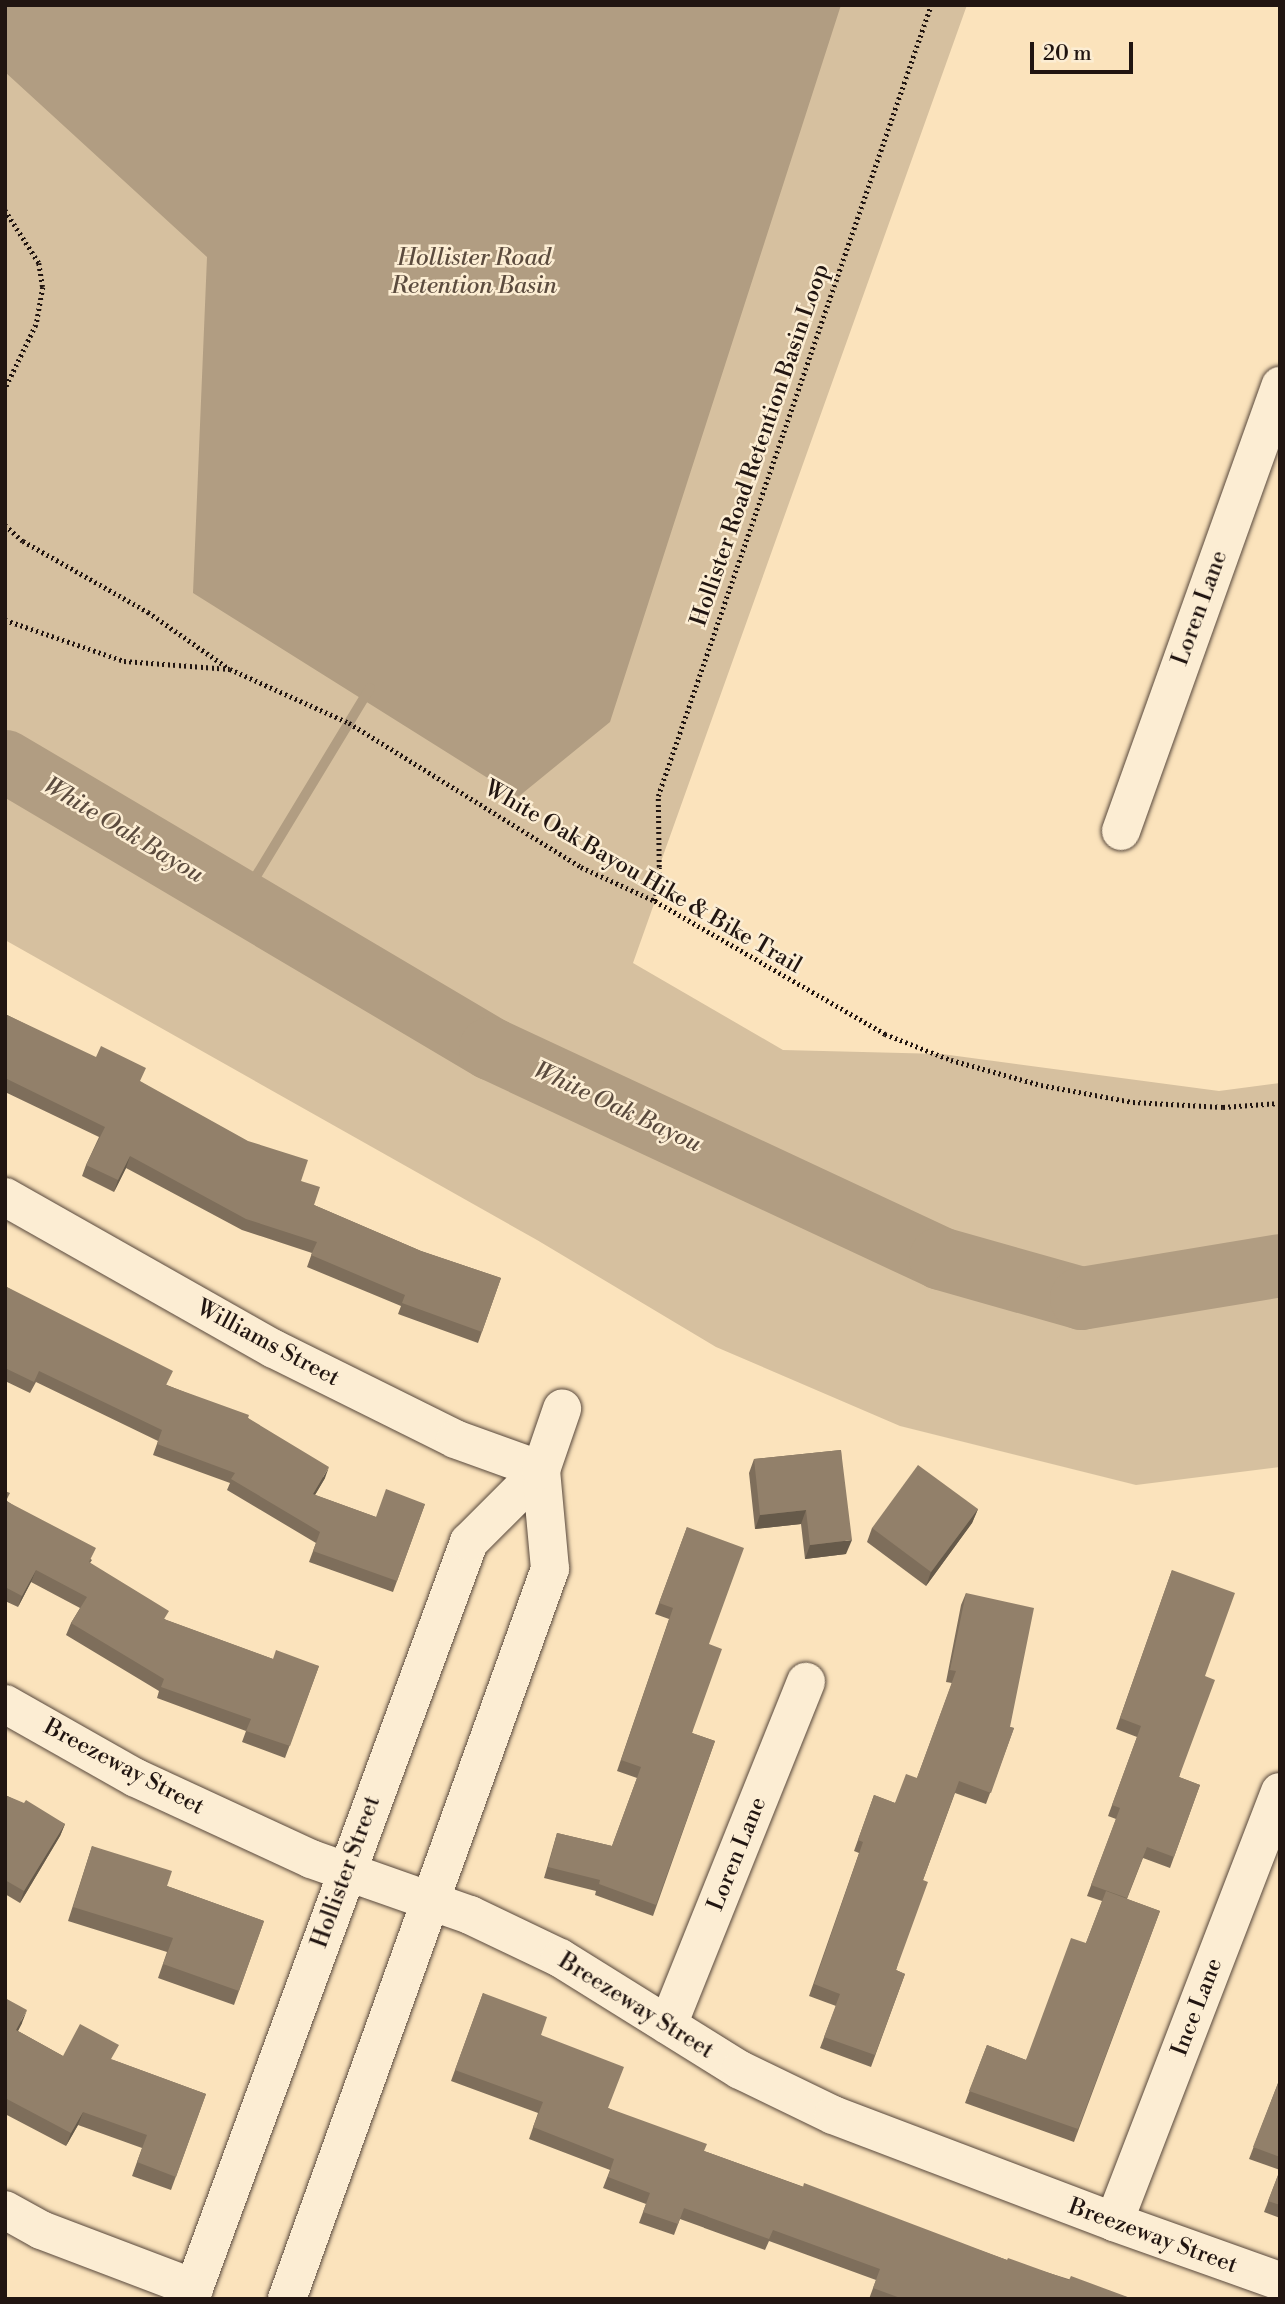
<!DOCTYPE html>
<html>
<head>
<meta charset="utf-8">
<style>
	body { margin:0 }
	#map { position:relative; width:1285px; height:2304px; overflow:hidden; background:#fbe3bc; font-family:"Libre Bodoni",serif }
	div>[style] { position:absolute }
	.green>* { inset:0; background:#d6c09f }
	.water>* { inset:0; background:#b19d82 }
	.stream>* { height:10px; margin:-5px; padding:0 5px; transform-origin:5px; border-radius:5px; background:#b19d82 }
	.river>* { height:63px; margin:-31.5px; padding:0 31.5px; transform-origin:31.5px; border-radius:31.5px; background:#b19d82 }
	.path>* { height:4.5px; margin-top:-2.25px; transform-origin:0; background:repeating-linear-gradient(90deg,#211511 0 2px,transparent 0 5.5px) }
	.roads { filter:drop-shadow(0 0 2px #58483c) drop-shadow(0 0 2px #58483c) }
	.street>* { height:38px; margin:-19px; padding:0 19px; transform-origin:19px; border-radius:19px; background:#fcedd3 }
	.secondary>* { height:38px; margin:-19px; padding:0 19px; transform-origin:19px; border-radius:19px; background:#fcedd3 }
	.wall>* { inset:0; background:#7e6e5b }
	.shaded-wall>* { inset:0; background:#665a4a }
	.building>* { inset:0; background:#92806a }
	span { translate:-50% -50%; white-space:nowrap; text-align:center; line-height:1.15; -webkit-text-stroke:5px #fcedd3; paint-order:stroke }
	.street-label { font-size:23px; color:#211511 }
	.water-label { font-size:24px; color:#5b4b3e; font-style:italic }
	.frame { position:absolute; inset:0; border:7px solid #211511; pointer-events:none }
	.scale { position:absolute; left:1030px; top:42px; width:103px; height:32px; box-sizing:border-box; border:4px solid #211511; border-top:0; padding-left:9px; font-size:21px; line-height:24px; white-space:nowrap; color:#211511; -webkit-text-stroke:5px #fcedd3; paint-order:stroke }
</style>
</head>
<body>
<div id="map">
	<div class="green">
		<i style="clip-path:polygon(5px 5px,967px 5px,659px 867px,655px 901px,633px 963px,783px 1050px,942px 1054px,1219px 1091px,1280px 1083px,1280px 1467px,1136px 1485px,900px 1426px,716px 1347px,537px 1240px,5px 940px)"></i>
	</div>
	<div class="water">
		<i style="clip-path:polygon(5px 5px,841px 5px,610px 722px,518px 797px,193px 593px,207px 257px,5px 72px)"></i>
	</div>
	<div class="stream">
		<i style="left:241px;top:901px;width:249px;rotate:-58.8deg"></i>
	</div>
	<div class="river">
		<i style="left:5px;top:761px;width:564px;rotate:30.62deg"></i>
		<i style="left:490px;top:1048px;width:497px;rotate:25deg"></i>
		<i style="left:940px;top:1258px;width:147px;rotate:15.8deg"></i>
		<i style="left:1081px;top:1298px;width:202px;rotate:-9.4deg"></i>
	</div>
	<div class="path">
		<i style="left:5px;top:210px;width:63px;rotate:57.3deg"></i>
		<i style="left:39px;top:263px;width:24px;rotate:81deg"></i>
		<i style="left:43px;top:287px;width:39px;rotate:100deg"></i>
		<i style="left:36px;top:325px;width:71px;rotate:115.8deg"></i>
		<i style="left:5px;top:525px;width:24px;rotate:42deg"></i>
		<i style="left:23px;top:541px;width:144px;rotate:29.6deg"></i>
		<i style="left:148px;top:612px;width:98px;rotate:35deg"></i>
		<i style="left:5px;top:620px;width:126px;rotate:19deg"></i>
		<i style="left:124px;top:661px;width:106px;rotate:4.3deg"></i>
		<i style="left:230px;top:669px;width:131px;rotate:24.4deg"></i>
		<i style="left:349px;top:723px;width:273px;rotate:31.8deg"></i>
		<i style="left:581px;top:867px;width:81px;rotate:24.7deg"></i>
		<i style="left:655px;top:901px;width:266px;rotate:30deg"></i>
		<i style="left:885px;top:1034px;width:71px;rotate:21.5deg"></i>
		<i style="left:951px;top:1060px;width:93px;rotate:15.5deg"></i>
		<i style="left:1041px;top:1085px;width:94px;rotate:10.5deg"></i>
		<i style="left:1133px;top:1102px;width:90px;rotate:3.2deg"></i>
		<i style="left:1223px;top:1107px;width:57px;rotate:-4deg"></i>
		<i style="left:655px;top:901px;width:34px;rotate:-83deg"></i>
		<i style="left:659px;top:867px;width:71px;rotate:-90.8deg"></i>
		<i style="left:658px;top:796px;width:837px;rotate:-70.96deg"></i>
	</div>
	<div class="roads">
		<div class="street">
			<i style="left:1121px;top:831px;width:473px;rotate:-70.3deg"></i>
			<i style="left:5px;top:1197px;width:309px;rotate:29.5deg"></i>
			<i style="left:274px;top:1349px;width:202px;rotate:26.4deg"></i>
			<i style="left:455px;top:1439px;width:91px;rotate:19.8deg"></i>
			<i style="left:5px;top:1704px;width:150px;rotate:29.5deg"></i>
			<i style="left:136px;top:1778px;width:193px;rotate:24.8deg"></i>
			<i style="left:311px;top:1859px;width:169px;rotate:19.4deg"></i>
			<i style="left:470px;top:1915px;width:100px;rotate:25.5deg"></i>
			<i style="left:560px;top:1958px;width:212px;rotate:31.9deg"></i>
			<i style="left:740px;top:2070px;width:103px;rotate:25.8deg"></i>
			<i style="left:833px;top:2115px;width:301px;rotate:20.8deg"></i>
			<i style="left:1114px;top:2222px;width:176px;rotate:19.6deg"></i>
			<i style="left:668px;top:2025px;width:370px;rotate:-68.1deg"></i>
			<i style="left:5px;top:2210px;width:41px;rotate:29.1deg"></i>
			<i style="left:41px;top:2230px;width:164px;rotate:20.8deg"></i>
			<i style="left:1114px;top:2222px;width:461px;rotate:-68.9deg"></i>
		</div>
		<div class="secondary">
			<i style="left:190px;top:2299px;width:807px;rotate:-69.77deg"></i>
			<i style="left:469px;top:1542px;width:102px;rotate:-45deg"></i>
			<i style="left:287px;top:2299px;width:776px;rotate:-70.19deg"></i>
			<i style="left:550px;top:1569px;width:99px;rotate:-95.2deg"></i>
			<i style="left:541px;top:1470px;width:65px;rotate:-71deg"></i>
		</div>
	</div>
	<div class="wall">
		<i style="clip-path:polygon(5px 1014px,141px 1082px,301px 1181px,314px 1205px,421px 1251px,501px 1278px,478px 1343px,398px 1314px,401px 1306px,307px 1267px,312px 1253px,242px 1230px,126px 1168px,114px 1192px,82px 1176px,86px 1165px,99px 1137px,5px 1092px)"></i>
		<i style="clip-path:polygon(5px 1286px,167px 1385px,248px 1418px,325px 1478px,315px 1495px,376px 1517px,425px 1504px,393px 1592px,309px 1562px,316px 1543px,227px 1490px,230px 1483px,153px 1455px,158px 1441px,36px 1382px,30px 1393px,5px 1381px)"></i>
		<i style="clip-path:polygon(841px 1450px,846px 1554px,805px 1559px,801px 1524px,755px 1529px,749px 1473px,754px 1459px)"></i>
		<i style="clip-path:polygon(5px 1491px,7px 1501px,92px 1560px,90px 1563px,166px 1620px,273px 1659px,319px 1666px,285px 1758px,242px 1742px,246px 1731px,157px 1698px,159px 1691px,66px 1635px,71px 1623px,80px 1608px,31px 1582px,18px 1607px,5px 1601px)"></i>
		<i style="clip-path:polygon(978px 1509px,972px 1523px,926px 1586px,867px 1542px,872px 1528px)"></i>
		<i style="clip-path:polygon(687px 1527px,709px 1644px,692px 1733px,715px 1741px,653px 1916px,595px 1895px,596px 1891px,544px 1878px,557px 1833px,612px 1846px,637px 1778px,617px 1771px,669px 1619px,655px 1614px)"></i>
		<i style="clip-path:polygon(1172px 1570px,1205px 1676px,1179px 1777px,1200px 1785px,1170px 1868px,1143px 1858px,1127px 1899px,1160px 1911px,1074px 2142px,965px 2103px,987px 2045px,1026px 2060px,1086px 1943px,1102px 1901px,1087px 1896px,1116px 1819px,1108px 1816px,1137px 1737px,1116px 1729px)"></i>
		<i style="clip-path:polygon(966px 1593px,1010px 1727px,1014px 1728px,986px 1804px,955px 1793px,923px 1880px,896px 1970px,905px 1974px,871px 2067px,820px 2048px,836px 2006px,809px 1996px,859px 1853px,854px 1851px,874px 1795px,895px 1803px,917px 1778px,952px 1683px,946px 1682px,961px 1605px)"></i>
		<i style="clip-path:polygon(5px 1795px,65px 1824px,60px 1836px,20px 1903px,5px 1894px)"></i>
		<i style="clip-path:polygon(92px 1846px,167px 1886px,264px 1921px,234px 2005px,158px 1978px,167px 1952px,68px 1921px)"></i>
		<i style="clip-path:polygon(483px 1993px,541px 2035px,608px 2108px,704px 2151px,1007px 2260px,1133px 2299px,869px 2299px,876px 2280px,769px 2241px,765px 2250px,680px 2219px,674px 2235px,639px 2223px,646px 2204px,603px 2188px,610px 2170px,529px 2139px,538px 2113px,451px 2081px)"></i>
		<i style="clip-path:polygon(5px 1998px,22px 2023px,18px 2031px,63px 2056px,113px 2060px,206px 2094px,171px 2190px,132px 2176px,142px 2148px,78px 2125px,66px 2146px,5px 2114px)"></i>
		<i style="clip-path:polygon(1280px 2078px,1280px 2170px,1249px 2159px)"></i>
		<i style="clip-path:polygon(1280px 2170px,1280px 2218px,1264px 2212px)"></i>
	</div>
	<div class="shaded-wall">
		<i style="clip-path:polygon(130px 1156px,126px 1168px,114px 1192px,118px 1180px)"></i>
		<i style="clip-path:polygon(329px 1467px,325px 1478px,309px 1505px,313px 1494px)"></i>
		<i style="clip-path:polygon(978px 1509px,972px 1523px,926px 1586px,931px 1572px)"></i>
		<i style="clip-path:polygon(806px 1510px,801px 1524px,755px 1529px,760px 1515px)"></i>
		<i style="clip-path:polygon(852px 1540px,846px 1554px,805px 1559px,810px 1545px)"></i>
		<i style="clip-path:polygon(36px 1570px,31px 1582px,18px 1607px,22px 1596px)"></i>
		<i style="clip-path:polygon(65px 1824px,60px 1836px,20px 1903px,24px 1891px)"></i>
		<i style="clip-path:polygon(27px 2010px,22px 2023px,11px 2044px,16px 2030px)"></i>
		<i style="clip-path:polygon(83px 2112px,78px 2125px,66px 2146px,71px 2133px)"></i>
	</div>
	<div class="building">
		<i style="clip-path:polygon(5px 1014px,96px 1057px,101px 1046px,146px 1068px,140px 1081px,248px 1141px,308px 1160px,301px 1181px,320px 1187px,314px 1205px,421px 1251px,501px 1278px,482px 1332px,402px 1303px,405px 1295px,311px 1255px,317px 1242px,246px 1219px,130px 1156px,118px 1180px,86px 1165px,105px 1127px,5px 1078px)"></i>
		<i style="clip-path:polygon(5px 1286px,173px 1371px,166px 1385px,249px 1415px,248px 1418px,329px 1467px,313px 1494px,376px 1517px,386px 1489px,425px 1504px,397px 1581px,313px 1551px,320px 1532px,231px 1479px,235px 1473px,157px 1444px,162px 1430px,39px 1371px,34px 1382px,5px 1368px)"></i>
		<i style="clip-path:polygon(841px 1450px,852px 1540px,810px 1545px,806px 1510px,760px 1515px,754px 1459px)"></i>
		<i style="clip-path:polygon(918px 1465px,978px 1509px,931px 1572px,872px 1528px)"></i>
		<i style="clip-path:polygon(5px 1491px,10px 1493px,6px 1501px,96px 1548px,89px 1562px,169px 1611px,164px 1619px,273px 1659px,276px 1650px,319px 1666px,290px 1746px,246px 1731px,251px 1719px,161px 1687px,164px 1679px,71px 1623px,87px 1597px,36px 1570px,22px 1596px,5px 1587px)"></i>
		<i style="clip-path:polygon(687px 1527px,744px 1548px,709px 1644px,722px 1649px,692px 1733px,715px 1741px,656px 1905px,599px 1884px,600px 1880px,548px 1867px,557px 1833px,612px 1846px,641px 1767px,621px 1760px,673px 1608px,659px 1603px)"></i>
		<i style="clip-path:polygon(1172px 1570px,1235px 1593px,1205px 1676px,1215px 1680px,1179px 1777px,1200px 1785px,1174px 1857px,1147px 1847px,1127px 1898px,1091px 1885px,1120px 1808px,1112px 1805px,1141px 1726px,1120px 1718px)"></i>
		<i style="clip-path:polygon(966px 1593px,1034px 1608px,1010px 1727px,1014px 1728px,991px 1793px,959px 1781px,923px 1880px,928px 1882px,896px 1970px,905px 1974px,875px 2055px,824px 2037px,840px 1994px,814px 1984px,863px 1842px,858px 1840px,874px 1795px,895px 1803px,906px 1774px,917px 1778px,956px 1671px,950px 1670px)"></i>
		<i style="clip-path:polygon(5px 1795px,24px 1803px,26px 1800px,65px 1824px,24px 1891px,5px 1880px)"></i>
		<i style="clip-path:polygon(92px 1846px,172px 1871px,167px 1886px,264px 1921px,239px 1991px,163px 1964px,173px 1938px,73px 1907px)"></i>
		<i style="clip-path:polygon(1106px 1891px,1160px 1911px,1078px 2129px,969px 2091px,987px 2045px,1026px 2060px,1071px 1938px,1086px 1943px)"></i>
		<i style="clip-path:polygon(483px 1993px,547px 2017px,541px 2035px,624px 2067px,608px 2108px,707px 2144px,704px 2151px,803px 2187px,804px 2183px,1007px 2260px,1008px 2258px,1069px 2280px,1071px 2276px,1133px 2299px,903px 2299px,873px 2288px,880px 2269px,773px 2230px,769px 2239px,684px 2208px,678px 2224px,643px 2212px,650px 2193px,608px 2177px,614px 2159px,533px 2127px,543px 2102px,455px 2070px)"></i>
		<i style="clip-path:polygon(5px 1998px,27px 2010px,16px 2030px,63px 2056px,80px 2024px,119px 2045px,111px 2059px,206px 2094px,176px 2177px,137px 2162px,147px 2135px,83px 2112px,71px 2133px,5px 2098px)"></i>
		<i style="clip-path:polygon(1280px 2078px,1280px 2157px,1253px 2147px)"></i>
		<i style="clip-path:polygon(1280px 2170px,1280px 2205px,1268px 2201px)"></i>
	</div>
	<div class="street-label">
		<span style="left:760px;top:445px;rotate:-71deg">Hollister Road Retention Basin Loop</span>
		<span style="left:1200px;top:608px;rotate:-70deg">Loren Lane</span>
		<span style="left:643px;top:877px;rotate:30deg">White Oak Bayou Hike &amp; Bike Trail</span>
		<span style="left:268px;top:1343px;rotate:28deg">Williams Street</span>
		<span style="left:124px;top:1767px;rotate:28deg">Breezeway Street</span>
		<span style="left:737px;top:1854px;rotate:-68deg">Loren Lane</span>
		<span style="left:346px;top:1872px;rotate:-70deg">Hollister Street</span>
		<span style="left:636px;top:2006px;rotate:32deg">Breezeway Street</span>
		<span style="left:1197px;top:2007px;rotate:-69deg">Ince Lane</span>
		<span style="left:1153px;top:2236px;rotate:20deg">Breezeway Street</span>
	</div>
	<div class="water-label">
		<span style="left:474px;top:273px">Hollister Road<br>Retention Basin</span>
		<span style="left:123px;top:831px;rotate:31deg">White Oak Bayou</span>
		<span style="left:617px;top:1108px;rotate:25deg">White Oak Bayou</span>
	</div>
	<div class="frame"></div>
	<div class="scale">20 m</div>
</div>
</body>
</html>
